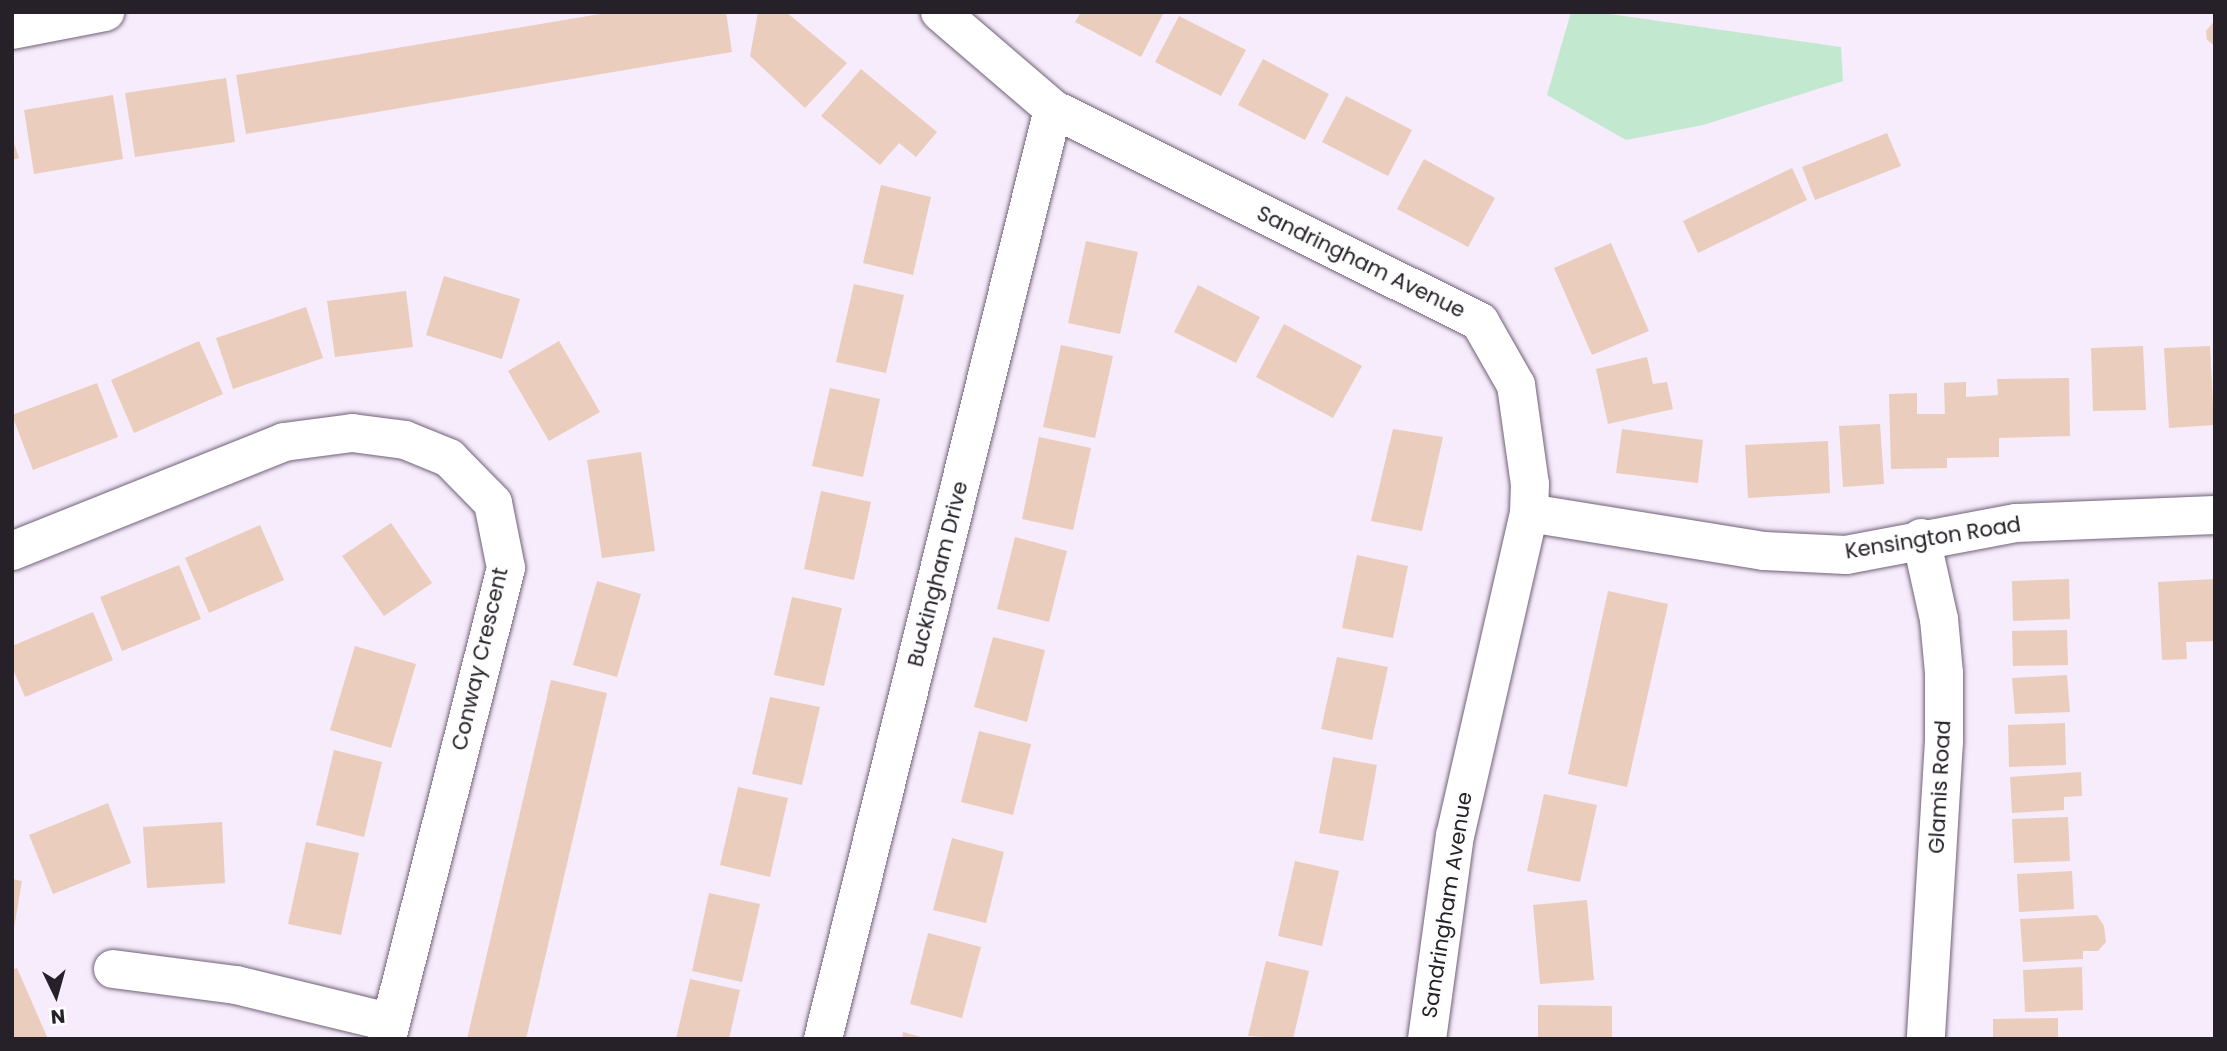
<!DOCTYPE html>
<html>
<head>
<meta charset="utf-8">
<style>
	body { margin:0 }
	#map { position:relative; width:2227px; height:1051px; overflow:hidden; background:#f6ecfb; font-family:Poppins,sans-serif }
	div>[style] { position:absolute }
	.green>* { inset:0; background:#c2e9d0 }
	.building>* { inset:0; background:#ebcdbd }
	.roads { filter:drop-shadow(0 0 2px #726279) drop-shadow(0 0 2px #726279) }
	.minor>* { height:38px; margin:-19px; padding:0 19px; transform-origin:19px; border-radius:19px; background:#fff }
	span { translate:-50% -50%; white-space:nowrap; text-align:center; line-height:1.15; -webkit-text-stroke:5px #fdfdfd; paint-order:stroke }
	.street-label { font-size:21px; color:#262029 }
	.frame { position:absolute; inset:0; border:14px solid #262029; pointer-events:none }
	.north { position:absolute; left:21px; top:960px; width:70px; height:70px; -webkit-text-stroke:5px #fdfdfd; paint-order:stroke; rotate:175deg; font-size:19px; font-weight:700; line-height:28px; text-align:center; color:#262029 }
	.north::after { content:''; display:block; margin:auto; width:24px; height:32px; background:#262029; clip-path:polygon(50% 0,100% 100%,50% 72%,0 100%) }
</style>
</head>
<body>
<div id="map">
	<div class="green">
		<i style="clip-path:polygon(1571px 12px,1596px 12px,1841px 47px,1843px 81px,1703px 125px,1626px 140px,1547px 95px)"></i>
	</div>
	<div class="building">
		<i style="clip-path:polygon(612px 12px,726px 12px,732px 52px,246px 134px,236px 75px)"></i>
		<i style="clip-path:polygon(758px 12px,786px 12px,847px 63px,805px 108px,750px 56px)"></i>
		<i style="clip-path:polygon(1081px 12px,1164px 12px,1141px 57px,1075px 22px)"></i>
		<i style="clip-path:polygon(1179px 16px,1246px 50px,1221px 96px,1155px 62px)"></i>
		<i style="clip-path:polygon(2215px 20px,2215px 46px,2207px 40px,2206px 31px)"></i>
		<i style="clip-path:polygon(1263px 59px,1329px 94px,1305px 140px,1238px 105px)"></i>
		<i style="clip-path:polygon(861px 69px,937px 132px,916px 157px,899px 143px,880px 165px,821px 116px)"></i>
		<i style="clip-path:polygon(226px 78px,235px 142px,135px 157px,125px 93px)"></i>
		<i style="clip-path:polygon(113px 95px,123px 159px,34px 174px,24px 110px)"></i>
		<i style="clip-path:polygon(1346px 96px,1412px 130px,1388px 176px,1322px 142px)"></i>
		<i style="clip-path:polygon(1887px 133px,1901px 166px,1815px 200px,1802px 167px)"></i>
		<i style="clip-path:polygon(12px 137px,19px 158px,12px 160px)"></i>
		<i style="clip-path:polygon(1424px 159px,1495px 198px,1468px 247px,1397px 209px)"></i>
		<i style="clip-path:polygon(1792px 168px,1807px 200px,1698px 253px,1683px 221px)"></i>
		<i style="clip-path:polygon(881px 185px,931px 197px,913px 275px,863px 263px)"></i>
		<i style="clip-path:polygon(1086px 241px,1138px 252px,1120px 334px,1068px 323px)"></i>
		<i style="clip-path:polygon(1611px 243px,1649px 331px,1592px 355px,1554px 268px)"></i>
		<i style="clip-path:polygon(444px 276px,520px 299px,502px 359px,426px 335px)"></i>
		<i style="clip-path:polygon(854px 284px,904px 295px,886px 373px,836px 362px)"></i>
		<i style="clip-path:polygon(1198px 285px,1260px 317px,1236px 363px,1174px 332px)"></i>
		<i style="clip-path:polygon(406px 291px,413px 347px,335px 357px,327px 301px)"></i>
		<i style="clip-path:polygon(306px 307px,323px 358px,233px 389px,216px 338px)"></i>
		<i style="clip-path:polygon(1284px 324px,1362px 366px,1333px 418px,1256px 377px)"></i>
		<i style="clip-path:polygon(199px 341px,223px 394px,134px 433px,111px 380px)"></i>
		<i style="clip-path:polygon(559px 341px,600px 412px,549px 441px,508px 371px)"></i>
		<i style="clip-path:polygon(1061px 345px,1113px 356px,1095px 438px,1043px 427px)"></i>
		<i style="clip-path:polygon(2143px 346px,2146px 410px,2093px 411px,2091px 348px)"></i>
		<i style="clip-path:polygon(2210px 346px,2214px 425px,2169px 428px,2164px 348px)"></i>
		<i style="clip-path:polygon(1647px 357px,1653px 384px,1667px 382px,1673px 409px,1608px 424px,1596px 369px)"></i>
		<i style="clip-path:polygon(2069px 378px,2070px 436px,1999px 438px,1999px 457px,1947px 458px,1947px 468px,1891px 469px,1889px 394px,1917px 393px,1917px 414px,1945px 414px,1944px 383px,1966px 382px,1966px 397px,1998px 395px,1997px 379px)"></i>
		<i style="clip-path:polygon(97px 383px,118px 437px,33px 470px,12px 415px)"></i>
		<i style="clip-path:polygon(830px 388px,880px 399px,863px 477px,812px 466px)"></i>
		<i style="clip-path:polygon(1880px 424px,1884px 484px,1843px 487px,1839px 426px)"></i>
		<i style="clip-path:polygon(1393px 429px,1443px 437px,1422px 531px,1371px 521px)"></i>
		<i style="clip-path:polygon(1622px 429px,1703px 440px,1698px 483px,1616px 473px)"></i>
		<i style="clip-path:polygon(1039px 437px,1091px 448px,1073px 530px,1022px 519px)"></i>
		<i style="clip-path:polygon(1828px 441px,1830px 493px,1748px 498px,1745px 445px)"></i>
		<i style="clip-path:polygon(641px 452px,655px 551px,602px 558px,587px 460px)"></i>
		<i style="clip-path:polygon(821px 491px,871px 502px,854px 580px,804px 569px)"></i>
		<i style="clip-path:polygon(391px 523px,432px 583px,384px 616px,342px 556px)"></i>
		<i style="clip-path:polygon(260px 525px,284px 580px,209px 613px,185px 558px)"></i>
		<i style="clip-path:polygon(1015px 537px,1067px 551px,1049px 622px,997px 609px)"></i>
		<i style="clip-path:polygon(1357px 555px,1408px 566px,1393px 638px,1342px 628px)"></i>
		<i style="clip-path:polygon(179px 565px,201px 619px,122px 651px,100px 597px)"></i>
		<i style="clip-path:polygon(2069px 579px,2070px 619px,2013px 621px,2012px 581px)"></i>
		<i style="clip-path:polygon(2215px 579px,2215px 641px,2186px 642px,2187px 659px,2162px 660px,2158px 582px)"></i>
		<i style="clip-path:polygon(597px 581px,641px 594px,617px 677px,573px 665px)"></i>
		<i style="clip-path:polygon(1608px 591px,1668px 604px,1627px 787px,1568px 774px)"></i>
		<i style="clip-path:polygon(792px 597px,842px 608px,824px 686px,774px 675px)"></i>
		<i style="clip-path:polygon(93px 612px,113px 660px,25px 697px,12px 667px,12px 646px)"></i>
		<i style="clip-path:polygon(2067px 630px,2068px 665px,2013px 666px,2012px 631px)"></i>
		<i style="clip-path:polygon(993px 637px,1045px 650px,1027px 722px,974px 707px)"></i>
		<i style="clip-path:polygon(355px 646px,416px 664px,391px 748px,330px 730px)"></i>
		<i style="clip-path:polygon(1337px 657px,1388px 667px,1372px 740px,1321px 729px)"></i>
		<i style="clip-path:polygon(2067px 675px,2070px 712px,2015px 714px,2012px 678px)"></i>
		<i style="clip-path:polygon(551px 680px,607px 693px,526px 1039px,467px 1039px)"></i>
		<i style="clip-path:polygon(770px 697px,820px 707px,802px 785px,752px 774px)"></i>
		<i style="clip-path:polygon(2065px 723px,2066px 765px,2009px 767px,2008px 725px)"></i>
		<i style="clip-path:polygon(979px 731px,1031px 744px,1013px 815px,961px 802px)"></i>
		<i style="clip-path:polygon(334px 750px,382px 762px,364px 837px,316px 825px)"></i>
		<i style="clip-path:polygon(1333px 757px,1377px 765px,1363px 841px,1319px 833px)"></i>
		<i style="clip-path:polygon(2081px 772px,2082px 796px,2064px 797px,2064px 810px,2012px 813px,2010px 777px)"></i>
		<i style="clip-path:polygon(738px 787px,788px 798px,770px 877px,720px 865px)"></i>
		<i style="clip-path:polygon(1544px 794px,1597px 805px,1580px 882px,1527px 871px)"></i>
		<i style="clip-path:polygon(108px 803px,131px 863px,53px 894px,29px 835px)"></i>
		<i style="clip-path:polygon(2068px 817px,2070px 861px,2014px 863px,2012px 819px)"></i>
		<i style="clip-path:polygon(222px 822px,225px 883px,147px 888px,143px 827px)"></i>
		<i style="clip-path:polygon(952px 838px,1004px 852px,986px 923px,933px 910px)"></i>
		<i style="clip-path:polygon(306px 842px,359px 853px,341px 935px,288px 924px)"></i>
		<i style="clip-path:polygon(1295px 861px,1339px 871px,1322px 946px,1278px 936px)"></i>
		<i style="clip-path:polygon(2072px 871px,2074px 909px,2019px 912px,2017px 874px)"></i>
		<i style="clip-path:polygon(12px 879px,22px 881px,14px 928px,12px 927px)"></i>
		<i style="clip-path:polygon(709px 893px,760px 904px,742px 982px,692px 971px)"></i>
		<i style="clip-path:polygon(1587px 900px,1594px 980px,1540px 984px,1533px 905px)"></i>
		<i style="clip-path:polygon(2097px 915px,2104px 926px,2106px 942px,2098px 951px,2083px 951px,2083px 959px,2023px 962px,2020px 919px)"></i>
		<i style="clip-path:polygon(928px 933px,981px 947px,962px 1018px,910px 1004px)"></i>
		<i style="clip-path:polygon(1266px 961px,1309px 971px,1293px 1039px,1248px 1036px)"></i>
		<i style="clip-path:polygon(2082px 967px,2083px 1010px,2025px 1012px,2023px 970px)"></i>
		<i style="clip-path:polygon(17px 968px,48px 1039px,12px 1039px,12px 970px)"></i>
		<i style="clip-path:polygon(690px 979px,740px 990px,729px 1039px,676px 1039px)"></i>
		<i style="clip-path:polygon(1538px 1005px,1612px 1006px,1612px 1039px,1538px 1039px)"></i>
		<i style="clip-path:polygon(2058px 1018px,2058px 1039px,1993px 1039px,1993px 1019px)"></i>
		<i style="clip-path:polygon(903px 1032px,925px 1038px,925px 1039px,902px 1039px)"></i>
	</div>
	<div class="roads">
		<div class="minor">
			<i style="left:940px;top:12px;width:149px;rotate:40.6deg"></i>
			<i style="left:1053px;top:109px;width:477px;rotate:26.5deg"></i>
			<i style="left:1480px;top:322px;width:73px;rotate:60.3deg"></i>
			<i style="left:1516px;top:385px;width:100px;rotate:82deg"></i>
			<i style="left:1530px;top:484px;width:29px;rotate:92deg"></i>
			<i style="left:1529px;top:513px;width:330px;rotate:102.9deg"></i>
			<i style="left:1455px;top:835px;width:206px;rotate:97.8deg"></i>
			<i style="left:12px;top:30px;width:95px;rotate:-11deg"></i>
			<i style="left:1529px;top:513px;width:238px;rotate:9.2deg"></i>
			<i style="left:1764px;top:551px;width:82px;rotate:2.8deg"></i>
			<i style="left:1846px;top:555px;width:173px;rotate:-10.7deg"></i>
			<i style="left:2016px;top:523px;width:199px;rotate:-2.3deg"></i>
			<i style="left:1921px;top:538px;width:83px;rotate:77.5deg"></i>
			<i style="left:1939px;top:619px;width:54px;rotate:84.7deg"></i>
			<i style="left:1944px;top:673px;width:68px;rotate:90deg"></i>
			<i style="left:1944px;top:741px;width:299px;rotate:93.5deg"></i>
			<i style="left:12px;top:551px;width:293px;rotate:-21.8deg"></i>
			<i style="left:284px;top:442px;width:69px;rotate:-7.5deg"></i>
			<i style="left:352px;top:433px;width:53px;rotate:7.5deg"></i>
			<i style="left:405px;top:440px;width:48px;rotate:22.2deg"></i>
			<i style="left:449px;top:458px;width:63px;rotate:45.6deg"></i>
			<i style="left:493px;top:503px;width:66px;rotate:78.7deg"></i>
			<i style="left:506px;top:568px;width:486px;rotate:104.2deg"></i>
			<i style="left:113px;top:969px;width:124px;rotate:7.4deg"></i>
			<i style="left:236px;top:985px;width:157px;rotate:13.6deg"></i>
			<i style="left:823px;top:1039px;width:958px;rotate:-76.11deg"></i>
		</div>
	</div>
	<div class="street-label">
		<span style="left:1361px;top:262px;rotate:26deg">Sandringham Avenue</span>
		<span style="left:1933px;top:538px;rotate:-9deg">Kensington Road</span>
		<span style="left:938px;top:574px;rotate:-76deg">Buckingham Drive</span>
		<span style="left:480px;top:659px;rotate:-77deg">Conway Crescent</span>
		<span style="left:1940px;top:787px;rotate:-87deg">Glamis Road</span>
		<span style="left:1447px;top:905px;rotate:-81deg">Sandringham Avenue</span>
	</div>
	<div class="frame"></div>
	<div class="north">N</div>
</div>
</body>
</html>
